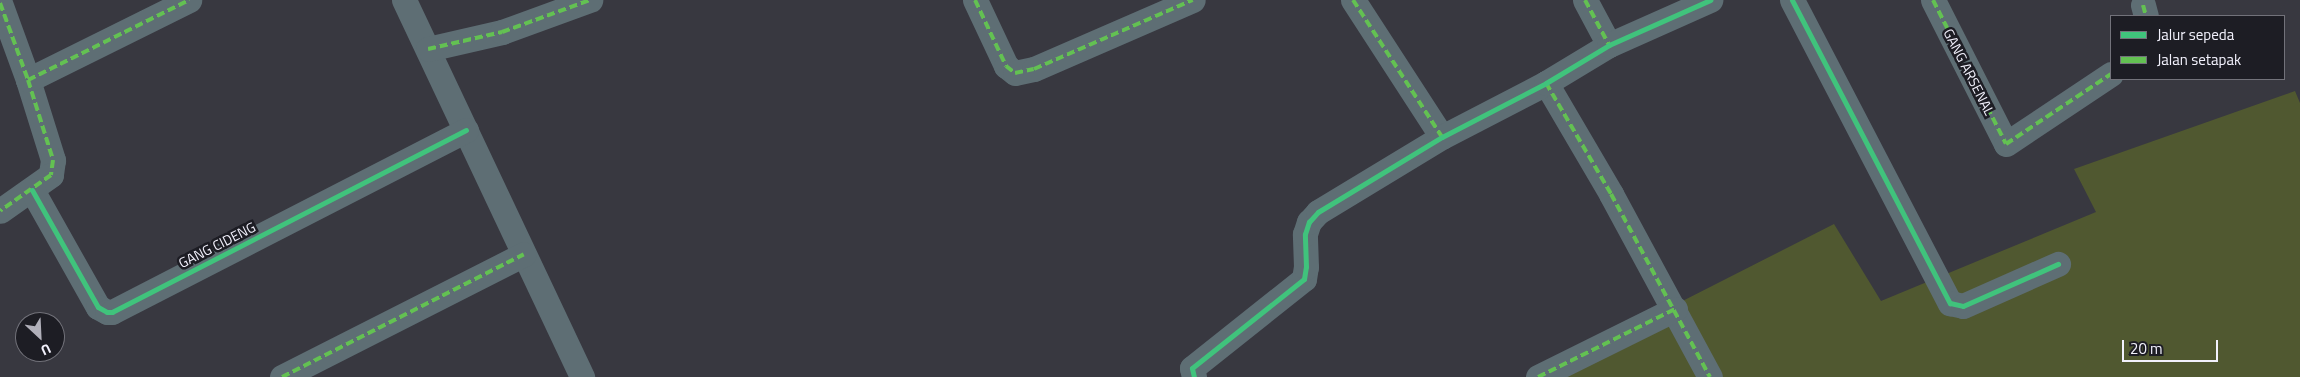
<!DOCTYPE html>
<html>
<head>
<meta charset="utf-8">
<style>
	body { margin:0 }
	#map { position:relative; width:2300px; height:377px; overflow:hidden; background:#383840; font-family:"Titillium Web",sans-serif }
	div>[style] { position:absolute }
	.green>* { inset:0; background:#505830 }
	.minor>* { height:25px; margin:-12.5px; padding:0 12.5px; transform-origin:12.5px; border-radius:12.5px; background:#5e6e74 }
	.quiet>* { height:4px; margin-top:-2px; transform-origin:0; background:repeating-linear-gradient(90deg,#63c152 0 8px,transparent 0 12px) }
	.cycleway>* { height:5px; margin:-2.5px; padding:0 2.5px; transform-origin:2.5px; border-radius:2.5px; background:#40c37c }
	span { translate:-50% -50%; white-space:nowrap; text-align:center; line-height:1.15; -webkit-text-stroke:5px #1d1d24; paint-order:stroke }
	.street-label { font-size:14px; color:#f2f1fc }
	.legend { position:absolute; left:2110px; top:15px; width:175px; height:65px; box-sizing:border-box; background:#1d1d24; border:1px solid #72727a; margin:0; padding:6px 9px; list-style:none; font-size:15px; color:#f2f1fc }
	.legend li { display:flex; align-items:center; gap:10px; height:25px }
	.legend b { width:25px; border:1px solid #72727a }
	.north { position:absolute; left:15px; top:312px; width:50px; height:50px; box-sizing:border-box; background:#1d1d24; border:1px solid #72727a; border-radius:50%; rotate:155deg; font-size:14px; font-weight:700; line-height:20px; text-align:center; color:#f2f1fc }
	.north::after { content:''; display:block; margin:auto; width:18px; height:22px; background:#b1b0ba; clip-path:polygon(50% 0,100% 100%,50% 72%,0 100%) }
	.scale { position:absolute; left:2122px; top:340px; width:96px; height:22px; box-sizing:border-box; border:2px solid #f2f1fc; border-top:0; padding-left:6px; font-size:15px; line-height:18px; white-space:nowrap; color:#f2f1fc; -webkit-text-stroke:4px #1d1d24; paint-order:stroke }
</style>
</head>
<body>
<div id="map">
	<div class="green">
		<i style="clip-path:polygon(2295px 91px,2300px 103px,2300px 377px,1533px 377px,1834px 224px,1881px 301px,2096px 212px,2074px 169px)"></i>
	</div>
	<div class="minor">
		<i style="left:404px;top:0;width:417px;rotate:64.7deg"></i>
		<i style="left:975px;top:0;width:73px;rotate:64.8deg"></i>
		<i style="left:1006px;top:66px;width:11px;rotate:38deg"></i>
		<i style="left:1015px;top:73px;width:19px;rotate:-12deg"></i>
		<i style="left:1034px;top:69px;width:173px;rotate:-23.5deg"></i>
		<i style="left:1353px;top:0;width:163px;rotate:57deg"></i>
		<i style="left:1585px;top:0;width:51px;rotate:61.9deg"></i>
		<i style="left:1792px;top:0;width:342px;rotate:62.5deg"></i>
		<i style="left:1950px;top:303px;width:13px;rotate:13deg"></i>
		<i style="left:1963px;top:306px;width:104px;rotate:-23.9deg"></i>
		<i style="left:1933px;top:0;width:161px;rotate:63.1deg"></i>
		<i style="left:2006px;top:144px;width:126px;rotate:-33.7deg"></i>
		<i style="left:0;top:3px;width:82px;rotate:70deg"></i>
		<i style="left:28px;top:80px;width:84px;rotate:72.6deg"></i>
		<i style="left:53px;top:160px;width:15px;rotate:98deg"></i>
		<i style="left:51px;top:175px;width:62px;rotate:144.8deg"></i>
		<i style="left:2143px;top:5px;width:11px;rotate:75deg"></i>
		<i style="left:428px;top:49px;width:76px;rotate:-12.9deg"></i>
		<i style="left:502px;top:32px;width:94px;rotate:-20deg"></i>
		<i style="left:28px;top:80px;width:180px;rotate:-26.4deg"></i>
		<i style="left:1546px;top:83px;width:129px;rotate:59.6deg"></i>
		<i style="left:1611px;top:194px;width:208px;rotate:61.6deg"></i>
		<i style="left:32px;top:190px;width:134px;rotate:60.6deg"></i>
		<i style="left:98px;top:307px;width:10px;rotate:29deg"></i>
		<i style="left:107px;top:312px;width:5px"></i>
		<i style="left:112px;top:312px;width:398px;rotate:-27.2deg"></i>
		<i style="left:282px;top:377px;width:271px;rotate:-26.9deg"></i>
		<i style="left:1194px;top:377px;width:9px;rotate:-103deg"></i>
		<i style="left:1192px;top:368px;width:143px;rotate:-38.5deg"></i>
		<i style="left:1304px;top:279px;width:12px;rotate:-81deg"></i>
		<i style="left:1306px;top:267px;width:33px;rotate:-92deg"></i>
		<i style="left:1305px;top:234px;width:13px;rotate:-72deg"></i>
		<i style="left:1309px;top:222px;width:13px;rotate:-48deg"></i>
		<i style="left:1318px;top:212px;width:145px;rotate:-31.2deg"></i>
		<i style="left:1442px;top:137px;width:117px;rotate:-27.4deg"></i>
		<i style="left:1546px;top:83px;width:74px;rotate:-31.1deg"></i>
		<i style="left:1609px;top:45px;width:111px;rotate:-24deg"></i>
		<i style="left:1538px;top:377px;width:153px;rotate:-26.4deg"></i>
	</div>
	<div class="quiet">
		<i style="left:975px;top:0;width:73px;rotate:64.8deg"></i>
		<i style="left:1006px;top:66px;width:11px;rotate:38deg"></i>
		<i style="left:1015px;top:73px;width:19px;rotate:-12deg"></i>
		<i style="left:1034px;top:69px;width:173px;rotate:-23.5deg"></i>
		<i style="left:1353px;top:0;width:163px;rotate:57deg"></i>
		<i style="left:1585px;top:0;width:51px;rotate:61.9deg"></i>
		<i style="left:1933px;top:0;width:161px;rotate:63.1deg"></i>
		<i style="left:2006px;top:144px;width:126px;rotate:-33.7deg"></i>
		<i style="left:0;top:3px;width:82px;rotate:70deg"></i>
		<i style="left:28px;top:80px;width:84px;rotate:72.6deg"></i>
		<i style="left:53px;top:160px;width:15px;rotate:98deg"></i>
		<i style="left:51px;top:175px;width:62px;rotate:144.8deg"></i>
		<i style="left:2143px;top:5px;width:11px;rotate:75deg"></i>
		<i style="left:428px;top:49px;width:76px;rotate:-12.9deg"></i>
		<i style="left:502px;top:32px;width:94px;rotate:-20deg"></i>
		<i style="left:28px;top:80px;width:180px;rotate:-26.4deg"></i>
		<i style="left:1546px;top:83px;width:129px;rotate:59.6deg"></i>
		<i style="left:1611px;top:194px;width:208px;rotate:61.6deg"></i>
		<i style="left:282px;top:377px;width:271px;rotate:-26.9deg"></i>
		<i style="left:1538px;top:377px;width:153px;rotate:-26.4deg"></i>
	</div>
	<div class="cycleway">
		<i style="left:1792px;top:0;width:342px;rotate:62.5deg"></i>
		<i style="left:1950px;top:303px;width:13px;rotate:13deg"></i>
		<i style="left:1963px;top:306px;width:104px;rotate:-23.9deg"></i>
		<i style="left:32px;top:190px;width:134px;rotate:60.6deg"></i>
		<i style="left:98px;top:307px;width:10px;rotate:29deg"></i>
		<i style="left:107px;top:312px;width:5px"></i>
		<i style="left:112px;top:312px;width:398px;rotate:-27.2deg"></i>
		<i style="left:1194px;top:377px;width:9px;rotate:-103deg"></i>
		<i style="left:1192px;top:368px;width:143px;rotate:-38.5deg"></i>
		<i style="left:1304px;top:279px;width:12px;rotate:-81deg"></i>
		<i style="left:1306px;top:267px;width:33px;rotate:-92deg"></i>
		<i style="left:1305px;top:234px;width:13px;rotate:-72deg"></i>
		<i style="left:1309px;top:222px;width:13px;rotate:-48deg"></i>
		<i style="left:1318px;top:212px;width:145px;rotate:-31.2deg"></i>
		<i style="left:1442px;top:137px;width:117px;rotate:-27.4deg"></i>
		<i style="left:1546px;top:83px;width:74px;rotate:-31.1deg"></i>
		<i style="left:1609px;top:45px;width:111px;rotate:-24deg"></i>
	</div>
	<div class="street-label">
		<span style="left:1969px;top:72px;rotate:63deg">GANG ARSENAL</span>
		<span style="left:217px;top:245px;rotate:-27deg">GANG CIDENG</span>
	</div>
	<ul class="legend">
	<li><b style="height:6px;background:#40c37c"></b>Jalur sepeda</li>
	<li><b style="height:6px;background:#63c152"></b>Jalan setapak</li>
	</ul>
	<div class="north">U</div>
	<div class="scale">20 m</div>
</div>
</body>
</html>
